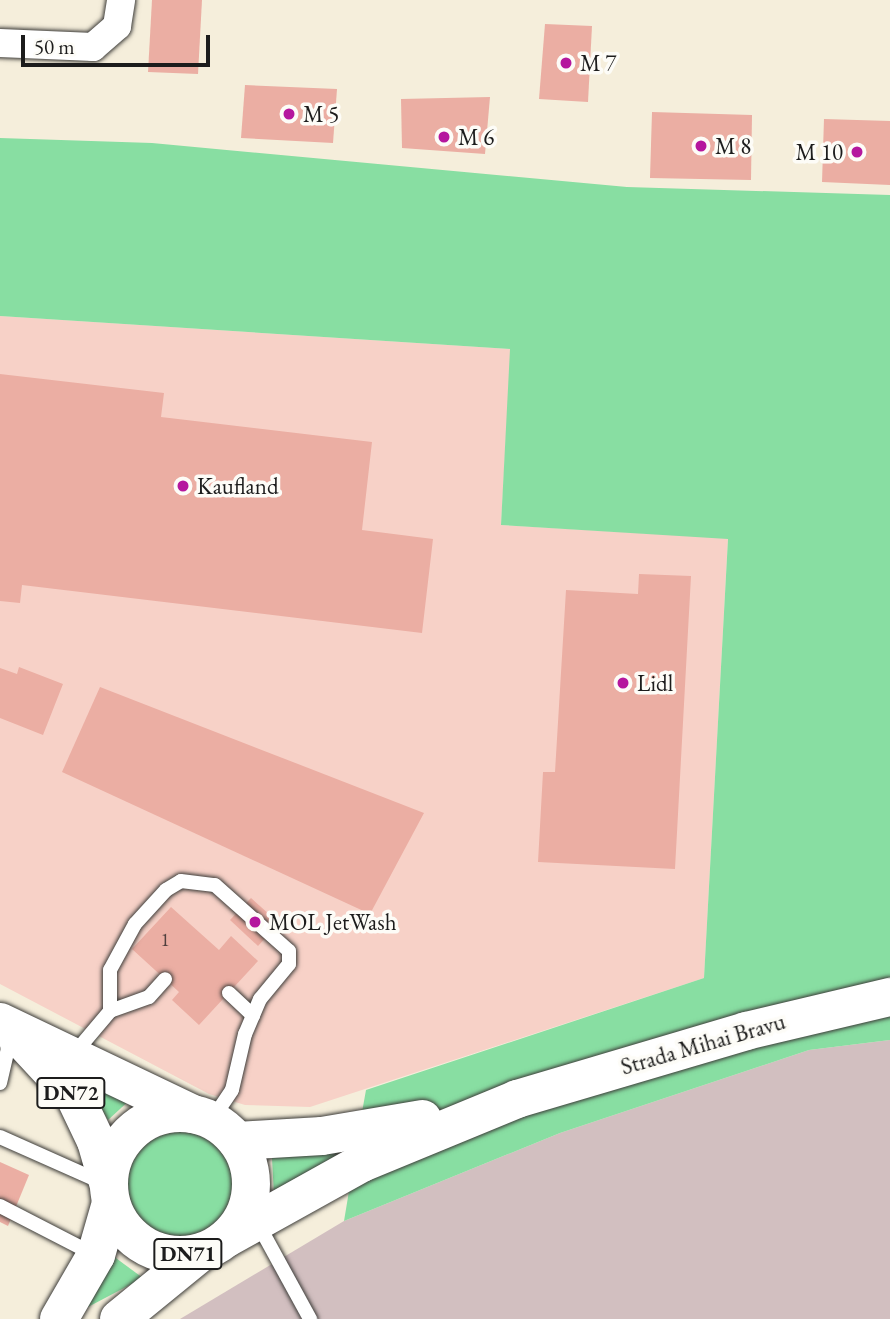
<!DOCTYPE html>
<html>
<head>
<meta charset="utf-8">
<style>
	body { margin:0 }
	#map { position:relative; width:890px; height:1319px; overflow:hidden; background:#f5eedb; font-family:"EB Garamond",serif }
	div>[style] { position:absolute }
	.built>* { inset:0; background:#f7d1c7 }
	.industrial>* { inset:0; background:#d2bfc0 }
	.green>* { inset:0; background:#88dea2 }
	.round { border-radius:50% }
	.building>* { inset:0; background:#ebaea3 }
	.roads { filter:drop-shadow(0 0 2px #3d3c39) drop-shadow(0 0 2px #3d3c39) }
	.service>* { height:14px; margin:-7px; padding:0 7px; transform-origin:7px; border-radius:7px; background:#fff }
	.minor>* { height:28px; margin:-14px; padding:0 14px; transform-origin:14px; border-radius:14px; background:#fff }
	.primary>* { height:38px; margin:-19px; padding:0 19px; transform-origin:19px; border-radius:19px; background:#fff }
	.primary>.ring { margin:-19px; padding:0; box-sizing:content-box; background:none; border:38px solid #fff; border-radius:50% }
	.dots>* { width:19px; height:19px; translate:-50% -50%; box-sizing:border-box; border:4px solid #fdfcf7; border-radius:50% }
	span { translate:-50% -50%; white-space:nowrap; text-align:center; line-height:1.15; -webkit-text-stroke:7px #fdfcf7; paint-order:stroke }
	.number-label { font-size:19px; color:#50403e }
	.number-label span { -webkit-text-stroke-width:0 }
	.shield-label span { padding:2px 5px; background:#fdfcf7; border:2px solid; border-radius:5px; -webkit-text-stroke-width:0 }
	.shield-label { font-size:21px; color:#1c1c1c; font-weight:700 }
	.poi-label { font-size:23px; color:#1c1c1c }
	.left { translate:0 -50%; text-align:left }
	.right { translate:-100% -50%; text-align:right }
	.street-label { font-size:23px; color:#1c1c1c }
	.scale { position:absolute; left:21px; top:35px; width:189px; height:32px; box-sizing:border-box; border:4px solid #1c1c1c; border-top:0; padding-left:9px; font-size:21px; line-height:24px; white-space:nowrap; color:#1c1c1c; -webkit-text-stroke:5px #fdfcf7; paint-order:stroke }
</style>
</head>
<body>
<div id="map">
	<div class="built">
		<i style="clip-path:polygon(0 316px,511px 349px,501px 525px,728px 538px,704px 978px,310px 1107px,245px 1105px,209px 1094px,0 984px)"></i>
	</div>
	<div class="industrial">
		<i style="clip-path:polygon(890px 1040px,890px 1319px,180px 1319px,344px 1221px,560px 1133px,809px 1050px)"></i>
	</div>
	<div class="green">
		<i style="clip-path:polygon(0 138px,152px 143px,627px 187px,890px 195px,890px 1040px,809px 1050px,560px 1133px,344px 1221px,354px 1161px,274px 1196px,272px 1158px,357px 1140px,366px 1090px,704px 978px,728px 539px,501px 525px,510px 349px,0 316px)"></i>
		<i style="clip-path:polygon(76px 1065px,132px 1098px,108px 1120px)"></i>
		<i class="round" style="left:128px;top:1132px;width:104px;height:104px"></i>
		<i style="clip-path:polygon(109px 1253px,143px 1278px,69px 1317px)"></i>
	</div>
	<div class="building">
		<i style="clip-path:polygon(152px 0,202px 0,198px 74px,148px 72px)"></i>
		<i style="clip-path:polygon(545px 24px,592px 26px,588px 102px,539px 99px)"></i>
		<i style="clip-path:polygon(245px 85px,337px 89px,333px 143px,241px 138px)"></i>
		<i style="clip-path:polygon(490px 97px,485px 154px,402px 148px,401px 99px)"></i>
		<i style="clip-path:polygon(652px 112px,752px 115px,751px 180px,650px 178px)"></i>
		<i style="clip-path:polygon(824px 119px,890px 121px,890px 185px,822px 182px)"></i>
		<i style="clip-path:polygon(0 374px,164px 393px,161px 417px,372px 442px,362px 530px,433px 539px,422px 633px,22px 585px,20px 603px,0 601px)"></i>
		<i style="clip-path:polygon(639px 574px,691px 576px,675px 869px,538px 862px,543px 772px,555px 772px,566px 590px,638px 594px)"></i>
		<i style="clip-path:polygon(19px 667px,63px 684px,43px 735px,0 718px,0 668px,17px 674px)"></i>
		<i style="clip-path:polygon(100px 687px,424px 813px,370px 914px,62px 772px)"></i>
		<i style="clip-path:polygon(251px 898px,279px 923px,258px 946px,230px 920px)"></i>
		<i style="clip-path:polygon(171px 907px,219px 950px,231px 936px,258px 961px,199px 1025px,172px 1000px,179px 992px,132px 949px)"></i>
		<i style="clip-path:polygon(0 1162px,29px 1175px,8px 1226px,0 1222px)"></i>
	</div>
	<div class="roads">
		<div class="service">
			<i style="left:229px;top:993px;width:33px;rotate:43deg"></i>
			<i style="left:110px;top:1011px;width:41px;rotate:-90deg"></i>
			<i style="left:110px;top:970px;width:52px;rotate:-61.5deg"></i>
			<i style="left:135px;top:924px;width:46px;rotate:-47.6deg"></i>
			<i style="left:166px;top:890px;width:17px;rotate:-31deg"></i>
			<i style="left:181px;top:881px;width:34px;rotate:7deg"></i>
			<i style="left:215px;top:885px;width:99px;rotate:41.7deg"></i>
			<i style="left:289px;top:951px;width:13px;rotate:90deg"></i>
			<i style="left:289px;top:964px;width:45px;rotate:129.6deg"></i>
			<i style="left:260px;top:999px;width:38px;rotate:113deg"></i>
			<i style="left:245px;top:1034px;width:57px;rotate:103.1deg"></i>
			<i style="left:232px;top:1090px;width:36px;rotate:124deg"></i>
			<i style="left:73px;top:1055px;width:57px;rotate:-49.9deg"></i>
			<i style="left:110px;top:1011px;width:41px;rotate:-19.7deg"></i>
			<i style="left:149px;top:997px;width:24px;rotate:-48deg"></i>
			<i style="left:0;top:1083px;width:35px;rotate:-77deg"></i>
			<i style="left:8px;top:1049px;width:16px;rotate:-105deg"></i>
			<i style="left:0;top:1137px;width:111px;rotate:24deg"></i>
			<i style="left:0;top:1206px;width:107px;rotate:27.3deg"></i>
			<i style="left:257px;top:1222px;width:111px;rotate:61.3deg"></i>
		</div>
		<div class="minor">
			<i style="left:0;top:43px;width:93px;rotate:2.5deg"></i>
			<i style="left:93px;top:47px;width:32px;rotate:-41deg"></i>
			<i style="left:117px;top:26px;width:26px;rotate:-81deg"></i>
		</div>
		<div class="primary">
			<i style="left:0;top:1022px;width:214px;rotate:25.5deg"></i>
			<i style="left:26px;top:1044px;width:72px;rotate:47.2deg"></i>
			<i style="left:75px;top:1097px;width:49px;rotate:64.5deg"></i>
			<i style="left:96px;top:1141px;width:47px;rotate:73.9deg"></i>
			<i class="ring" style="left:109px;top:1113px;width:104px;height:104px"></i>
			<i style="left:237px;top:1141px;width:85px;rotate:-3.4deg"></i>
			<i style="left:322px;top:1136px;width:102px;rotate:-9.6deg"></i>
			<i style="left:227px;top:1238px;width:154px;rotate:-29.1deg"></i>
			<i style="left:362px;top:1163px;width:168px;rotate:-22.4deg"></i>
			<i style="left:517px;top:1099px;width:239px;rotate:-16.5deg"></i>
			<i style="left:746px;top:1031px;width:148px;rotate:-13.3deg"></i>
			<i style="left:59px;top:1319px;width:74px;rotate:-60deg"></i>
			<i style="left:96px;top:1255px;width:54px;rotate:-73.9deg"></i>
			<i style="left:119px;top:1319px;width:104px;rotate:-39.2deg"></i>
		</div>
	</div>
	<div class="dots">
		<i style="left:566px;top:63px;background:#b5179e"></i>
		<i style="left:289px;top:114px;background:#b5179e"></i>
		<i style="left:444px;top:137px;background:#b5179e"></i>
		<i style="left:701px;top:146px;background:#b5179e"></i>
		<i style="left:857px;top:152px;background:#b5179e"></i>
		<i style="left:183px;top:486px;background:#b5179e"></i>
		<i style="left:623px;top:683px;background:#b5179e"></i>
		<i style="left:255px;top:922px;background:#b5179e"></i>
	</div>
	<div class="number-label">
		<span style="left:165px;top:940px">1</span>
	</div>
	<div class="shield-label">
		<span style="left:71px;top:1093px">DN72</span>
		<span style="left:188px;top:1254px">DN71</span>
	</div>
	<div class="poi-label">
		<span class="left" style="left:580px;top:63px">M 7</span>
		<span class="left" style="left:303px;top:114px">M 5</span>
		<span class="left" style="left:458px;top:137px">M 6</span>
		<span class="left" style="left:715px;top:146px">M 8</span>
		<span class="right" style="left:843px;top:152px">M 10</span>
		<span class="left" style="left:197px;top:486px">Kaufland</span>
		<span class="left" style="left:637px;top:683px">Lidl</span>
		<span class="left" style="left:269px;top:922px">MOL JetWash</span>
	</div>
	<div class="street-label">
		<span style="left:703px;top:1044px;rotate:-16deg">Strada Mihai Bravu</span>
	</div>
	<div class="scale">50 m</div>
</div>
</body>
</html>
